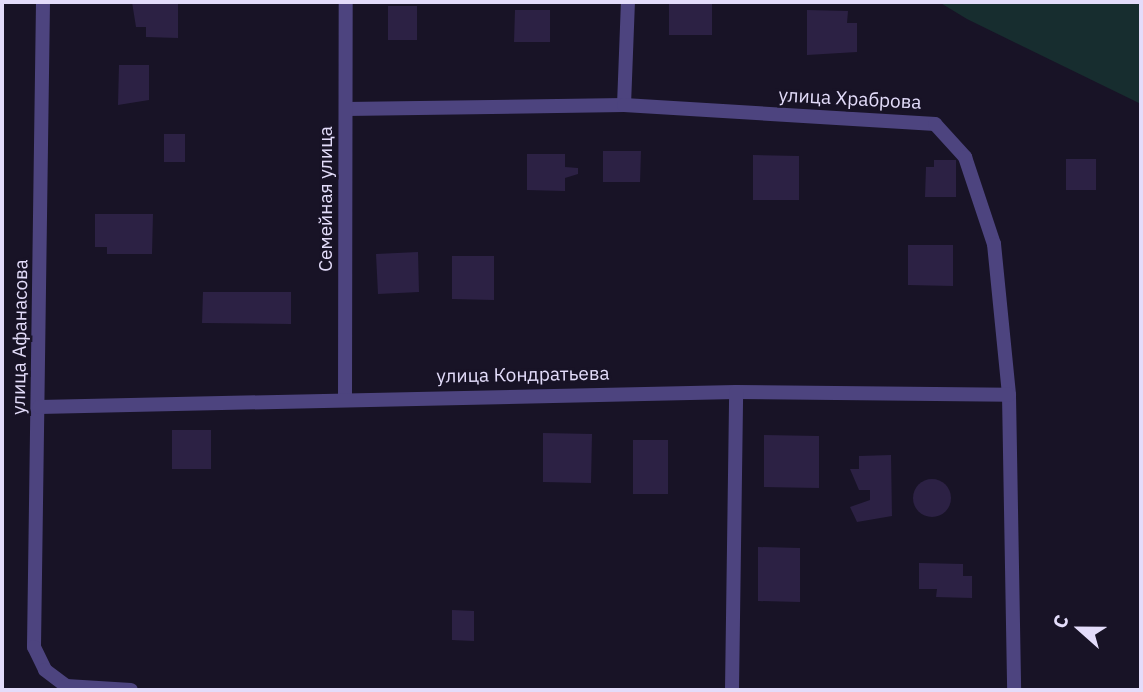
<!DOCTYPE html>
<html>
<head>
<meta charset="utf-8">
<style>
	body { margin:0 }
	#map { position:relative; width:1143px; height:692px; overflow:hidden; background:#181326; font-family:"IBM Plex Sans",sans-serif }
	div>[style] { position:absolute }
	.green>* { inset:0; background:#172d2f }
	.building>* { inset:0; background:#2c2144 }
	.round { border-radius:50% }
	.street>* { height:14px; margin:-7px; padding:0 7px; transform-origin:7px; border-radius:7px; background:#4d447f }
	span { translate:-50% -50%; white-space:nowrap; text-align:center; line-height:1.15; -webkit-text-stroke:5px #181326; paint-order:stroke }
	.street-label { font-size:19px; color:#e3dcfa }
	.frame { position:absolute; inset:0; border:4px solid #e3dcfa; pointer-events:none }
	.north { position:absolute; left:1045px; top:594px; width:70px; height:70px; -webkit-text-stroke:5px #181326; paint-order:stroke; rotate:291deg; font-size:19px; font-weight:700; line-height:28px; text-align:center; color:#e3dcfa }
	.north::after { content:''; display:block; margin:auto; width:24px; height:32px; background:#e3dcfa; clip-path:polygon(50% 0,100% 100%,50% 72%,0 100%) }
</style>
</head>
<body>
<div id="map">
	<div class="green">
		<i style="clip-path:polygon(939px 2px,1141px 2px,1141px 104px,967px 19px)"></i>
	</div>
	<div class="building">
		<i style="clip-path:polygon(132px 2px,178px 2px,178px 38px,146px 37px,146px 27px,136px 27px)"></i>
		<i style="clip-path:polygon(669px 2px,712px 2px,712px 35px,669px 35px)"></i>
		<i style="clip-path:polygon(388px 6px,417px 6px,417px 40px,388px 40px)"></i>
		<i style="clip-path:polygon(515px 10px,550px 10px,550px 42px,514px 42px)"></i>
		<i style="clip-path:polygon(807px 10px,848px 11px,847px 23px,857px 23px,857px 52px,807px 55px)"></i>
		<i style="clip-path:polygon(119px 65px,149px 65px,149px 100px,118px 105px)"></i>
		<i style="clip-path:polygon(164px 134px,185px 134px,185px 162px,164px 162px)"></i>
		<i style="clip-path:polygon(603px 151px,641px 151px,640px 182px,603px 182px)"></i>
		<i style="clip-path:polygon(527px 154px,565px 154px,565px 167px,578px 168px,578px 174px,565px 178px,565px 191px,527px 190px)"></i>
		<i style="clip-path:polygon(753px 155px,799px 156px,799px 200px,753px 200px)"></i>
		<i style="clip-path:polygon(1066px 159px,1096px 159px,1096px 190px,1066px 190px)"></i>
		<i style="clip-path:polygon(934px 160px,956px 160px,956px 197px,925px 197px,926px 167px,934px 167px)"></i>
		<i style="clip-path:polygon(95px 214px,153px 214px,152px 254px,107px 254px,107px 247px,95px 247px)"></i>
		<i style="clip-path:polygon(908px 245px,953px 245px,953px 286px,908px 285px)"></i>
		<i style="clip-path:polygon(418px 252px,419px 292px,378px 294px,376px 254px)"></i>
		<i style="clip-path:polygon(452px 256px,494px 256px,494px 300px,452px 299px)"></i>
		<i style="clip-path:polygon(203px 292px,291px 292px,291px 324px,202px 323px)"></i>
		<i style="clip-path:polygon(172px 430px,211px 430px,211px 469px,172px 469px)"></i>
		<i style="clip-path:polygon(543px 433px,592px 434px,591px 483px,543px 482px)"></i>
		<i style="clip-path:polygon(764px 435px,819px 436px,819px 488px,764px 487px)"></i>
		<i style="clip-path:polygon(633px 440px,668px 440px,668px 494px,633px 494px)"></i>
		<i style="clip-path:polygon(891px 455px,892px 516px,857px 522px,850px 507px,870px 500px,870px 490px,859px 490px,850px 469px,859px 469px,859px 456px)"></i>
		<i class="round" style="left:913px;top:479px;width:38px;height:38px"></i>
		<i style="clip-path:polygon(758px 547px,800px 548px,800px 602px,758px 601px)"></i>
		<i style="clip-path:polygon(919px 563px,963px 564px,963px 576px,972px 576px,972px 598px,936px 597px,937px 589px,919px 589px)"></i>
		<i style="clip-path:polygon(452px 610px,474px 611px,474px 641px,452px 640px)"></i>
	</div>
	<div class="street">
		<i style="left:43px;top:2px;width:645px;rotate:90.8deg"></i>
		<i style="left:34px;top:647px;width:25px;rotate:64deg"></i>
		<i style="left:45px;top:670px;width:26px;rotate:37deg"></i>
		<i style="left:66px;top:686px;width:65px;rotate:3.5deg"></i>
		<i style="left:624px;top:105px;width:103px;rotate:-87.8deg"></i>
		<i style="left:346px;top:109px;width:278px;rotate:-0.8deg"></i>
		<i style="left:624px;top:105px;width:312px;rotate:3.5deg"></i>
		<i style="left:935px;top:124px;width:45px;rotate:47.7deg"></i>
		<i style="left:965px;top:157px;width:92px;rotate:71.6deg"></i>
		<i style="left:994px;top:244px;width:152px;rotate:84.3deg"></i>
		<i style="left:1009px;top:395px;width:295px;rotate:89deg"></i>
		<i style="left:345px;top:397px;width:395px;rotate:-89.9deg"></i>
		<i style="left:39px;top:407px;width:697px;rotate:-1.23deg"></i>
		<i style="left:736px;top:392px;width:273px;rotate:0.6deg"></i>
		<i style="left:732px;top:690px;width:298px;rotate:-89.2deg"></i>
	</div>
	<div class="street-label">
		<span style="left:850px;top:99px;rotate:3deg">улица Храброва</span>
		<span style="left:326px;top:199px;rotate:-90deg">Семейная улица</span>
		<span style="left:20px;top:337px;rotate:-89deg">улица Афанасова</span>
		<span style="left:523px;top:375px;rotate:-1deg">улица Кондратьева</span>
	</div>
	<div class="frame"></div>
	<div class="north">С</div>
</div>
</body>
</html>
